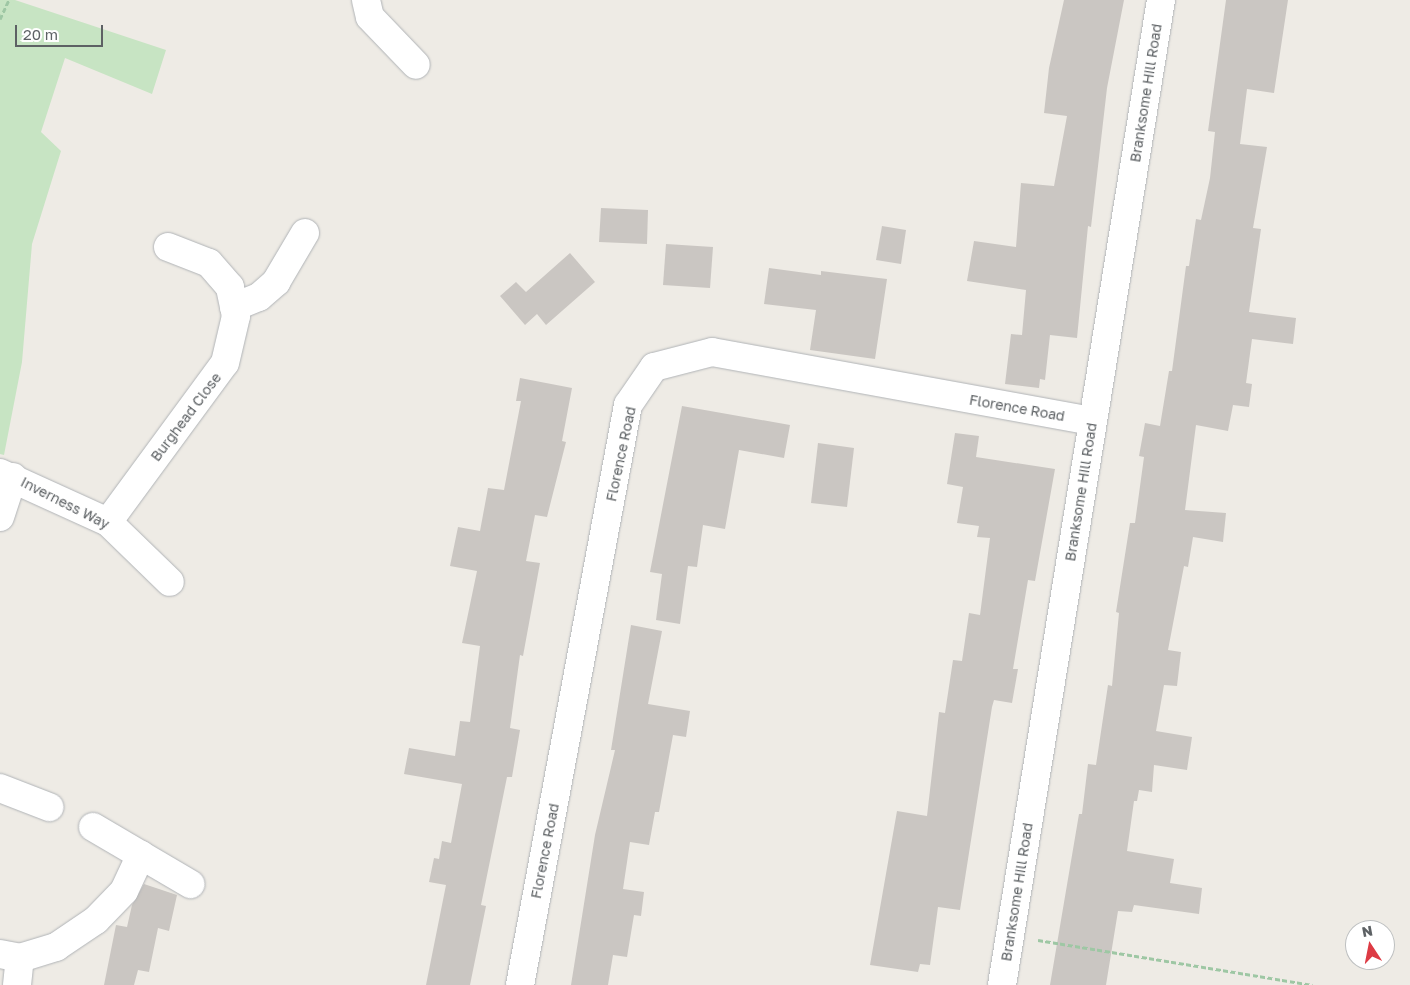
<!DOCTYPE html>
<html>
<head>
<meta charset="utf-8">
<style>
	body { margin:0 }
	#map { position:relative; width:1410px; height:985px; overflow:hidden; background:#eeebe5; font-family:"Golos Text",sans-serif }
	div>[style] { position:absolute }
	.green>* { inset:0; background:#c7e4c3 }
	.building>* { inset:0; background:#cac6c2 }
	.path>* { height:3px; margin-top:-1.5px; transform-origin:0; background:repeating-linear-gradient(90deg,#9ec7a4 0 5px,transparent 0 7.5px) }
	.roads { filter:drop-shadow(0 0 1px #b0b3b6) drop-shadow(0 0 1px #b0b3b6) }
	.minor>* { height:28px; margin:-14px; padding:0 14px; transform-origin:14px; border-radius:14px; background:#fff }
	span { translate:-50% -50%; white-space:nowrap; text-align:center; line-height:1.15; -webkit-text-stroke:4px #fff; paint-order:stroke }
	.street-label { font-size:14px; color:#5d6164 }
	.north { position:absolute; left:1345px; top:920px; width:50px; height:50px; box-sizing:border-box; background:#fff; border:1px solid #bec0c1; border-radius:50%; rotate:349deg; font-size:14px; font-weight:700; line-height:20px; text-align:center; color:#5d6164 }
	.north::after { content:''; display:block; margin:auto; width:18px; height:22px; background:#dd3b44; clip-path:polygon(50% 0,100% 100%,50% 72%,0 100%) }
	.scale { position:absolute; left:15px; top:25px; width:88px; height:22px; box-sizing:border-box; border:2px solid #5d6164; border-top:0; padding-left:6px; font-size:15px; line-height:18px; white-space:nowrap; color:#5d6164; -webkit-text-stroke:4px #fff; paint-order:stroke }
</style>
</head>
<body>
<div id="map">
	<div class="green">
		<i style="clip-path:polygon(0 0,15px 0,166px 50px,152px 94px,65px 58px,41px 132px,61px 151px,32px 244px,22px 362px,4px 455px,0 454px)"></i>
	</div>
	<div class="building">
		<i style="clip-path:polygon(1064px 0,1124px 0,1107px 88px,1091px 227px,1088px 226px,1077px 338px,1050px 335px,1045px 380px,1040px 379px,1039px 388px,1005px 384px,1011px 334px,1022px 335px,1026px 290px,967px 281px,974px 241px,1016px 247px,1021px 183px,1054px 186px,1067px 116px,1044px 113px,1049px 68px)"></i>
		<i style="clip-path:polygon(1226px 0,1288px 0,1274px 93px,1247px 89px,1240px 144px,1267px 147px,1253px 228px,1261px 229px,1249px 312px,1296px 318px,1293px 344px,1252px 339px,1246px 383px,1252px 384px,1249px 407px,1233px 405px,1228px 431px,1196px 425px,1185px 510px,1226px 513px,1223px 542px,1193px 537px,1188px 567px,1184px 566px,1168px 650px,1181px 652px,1177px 686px,1164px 685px,1156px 731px,1192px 737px,1187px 770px,1154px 765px,1152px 792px,1139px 790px,1137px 801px,1134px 801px,1127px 851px,1174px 859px,1170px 883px,1202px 888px,1199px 914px,1134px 905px,1132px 912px,1118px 911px,1106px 985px,1050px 985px,1079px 814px,1082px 814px,1088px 764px,1096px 765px,1108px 685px,1112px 686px,1119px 613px,1116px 612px,1130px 523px,1135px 523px,1144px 457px,1139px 456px,1145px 423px,1160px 426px,1169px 371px,1172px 371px,1186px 266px,1189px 266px,1196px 219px,1201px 220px,1210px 178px,1215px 132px,1208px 131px)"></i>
		<i style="clip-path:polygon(601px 208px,648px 210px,647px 244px,599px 242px)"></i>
		<i style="clip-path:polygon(882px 226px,906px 230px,901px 264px,876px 260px)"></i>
		<i style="clip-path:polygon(666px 244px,713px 247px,710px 288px,663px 285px)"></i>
		<i style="clip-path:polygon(570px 253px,595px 282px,546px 325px,537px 314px,525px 325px,500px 296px,516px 282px,526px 292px)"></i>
		<i style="clip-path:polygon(769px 268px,821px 275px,821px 271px,887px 279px,875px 359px,810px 350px,816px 310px,764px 304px)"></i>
		<i style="clip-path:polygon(520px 378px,572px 388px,562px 441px,566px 442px,547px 517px,535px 515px,526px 561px,540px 563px,523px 656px,520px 655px,510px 728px,520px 730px,512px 777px,507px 777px,481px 905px,486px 906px,470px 985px,426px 985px,446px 885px,429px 882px,434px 858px,439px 859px,442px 841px,451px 843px,462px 784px,404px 774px,409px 748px,455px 756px,460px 721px,470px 722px,480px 646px,462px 643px,477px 571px,450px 566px,458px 527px,480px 531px,488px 488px,504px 490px,521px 401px,516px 401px)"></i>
		<i style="clip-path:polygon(682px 406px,790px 425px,784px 458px,739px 450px,725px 529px,703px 525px,697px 567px,688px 566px,680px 624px,656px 620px,662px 574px,650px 572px)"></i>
		<i style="clip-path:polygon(955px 433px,979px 436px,976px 457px,1055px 469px,1035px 581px,1028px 580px,1013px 669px,1018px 669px,1012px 703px,994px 700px,992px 707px,960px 910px,938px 907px,930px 965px,920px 964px,918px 972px,870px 965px,897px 811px,927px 816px,939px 712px,945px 713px,953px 660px,962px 661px,969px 613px,980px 615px,990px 538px,977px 537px,979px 526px,957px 523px,963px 487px,947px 484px)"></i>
		<i style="clip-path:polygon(818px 443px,854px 448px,847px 507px,811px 503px)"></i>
		<i style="clip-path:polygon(631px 625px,662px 631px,648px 704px,690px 711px,686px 737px,673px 735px,659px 812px,655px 812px,649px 845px,630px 842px,623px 889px,644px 892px,641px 916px,634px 915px,627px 957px,613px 955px,608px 985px,571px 985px,595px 835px,615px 750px,611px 750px)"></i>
		<i style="clip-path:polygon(144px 884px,177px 895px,169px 931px,158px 928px,149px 972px,138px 970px,134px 985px,104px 985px,116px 925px,127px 927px,132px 905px)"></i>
	</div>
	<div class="path">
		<i style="left:0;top:19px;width:21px;rotate:-65deg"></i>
		<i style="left:1038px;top:940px;width:278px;rotate:9.3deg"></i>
	</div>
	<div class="roads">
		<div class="minor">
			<i style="left:366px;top:0;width:17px;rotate:77deg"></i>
			<i style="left:370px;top:17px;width:66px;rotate:46.2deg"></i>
			<i style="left:234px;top:307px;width:27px;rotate:-22deg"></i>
			<i style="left:259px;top:297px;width:23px;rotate:-41deg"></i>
			<i style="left:276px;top:282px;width:57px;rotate:-59.4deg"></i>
			<i style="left:0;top:473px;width:119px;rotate:24.4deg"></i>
			<i style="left:108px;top:522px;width:86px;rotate:44.1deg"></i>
			<i style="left:0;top:517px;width:42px;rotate:-72deg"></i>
			<i style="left:108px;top:522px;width:197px;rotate:-53.7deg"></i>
			<i style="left:225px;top:363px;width:48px;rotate:-76.8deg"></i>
			<i style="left:236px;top:316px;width:30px;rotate:-102deg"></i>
			<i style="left:230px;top:287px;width:32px;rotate:-131deg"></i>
			<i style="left:209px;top:263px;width:44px;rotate:-158.7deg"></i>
			<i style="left:0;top:788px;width:53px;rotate:21.2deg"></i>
			<i style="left:93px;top:827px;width:113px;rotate:30.4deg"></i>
			<i style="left:0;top:954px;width:20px;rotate:11deg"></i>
			<i style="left:20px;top:958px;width:38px;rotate:-17deg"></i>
			<i style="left:56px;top:947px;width:48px;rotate:-34deg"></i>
			<i style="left:96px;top:920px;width:40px;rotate:-46deg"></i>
			<i style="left:124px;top:891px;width:40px;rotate:-65deg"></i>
			<i style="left:17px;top:985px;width:27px;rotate:-84deg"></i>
			<i style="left:520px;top:985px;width:590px;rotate:-79.45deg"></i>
			<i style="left:628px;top:405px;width:46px;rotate:-55.6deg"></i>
			<i style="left:654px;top:367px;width:60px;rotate:-14.5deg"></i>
			<i style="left:712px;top:352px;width:386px;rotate:10.3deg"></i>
			<i style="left:1002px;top:985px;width:998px;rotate:-80.83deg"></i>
		</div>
	</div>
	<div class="street-label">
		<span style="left:1146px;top:93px;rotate:-81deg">Branksome Hill Road</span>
		<span style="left:1017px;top:408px;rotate:10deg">Florence Road</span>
		<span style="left:186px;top:417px;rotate:-53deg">Burghead Close</span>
		<span style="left:621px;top:454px;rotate:-78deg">Florence Road</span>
		<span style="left:1081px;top:492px;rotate:-81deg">Branksome Hill Road</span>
		<span style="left:65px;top:503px;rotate:27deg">Inverness Way</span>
		<span style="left:545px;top:851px;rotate:-79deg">Florence Road</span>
		<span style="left:1017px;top:892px;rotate:-81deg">Branksome Hill Road</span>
	</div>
	<div class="north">N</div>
	<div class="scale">20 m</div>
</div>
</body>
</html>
